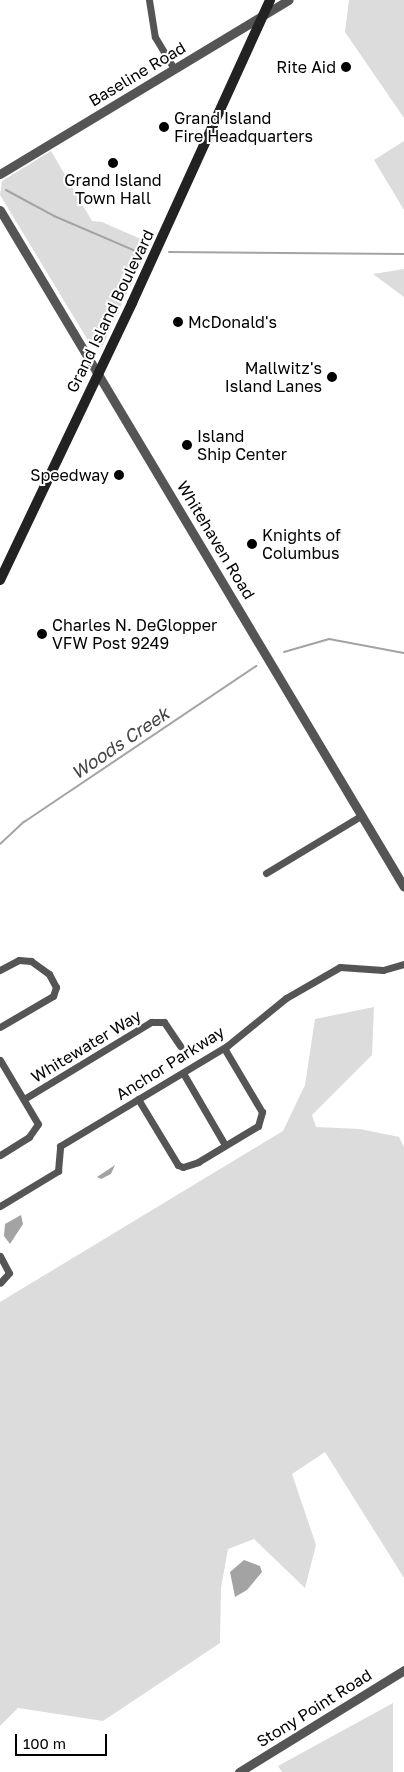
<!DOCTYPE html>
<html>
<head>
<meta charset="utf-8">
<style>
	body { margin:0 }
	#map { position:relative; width:404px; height:1772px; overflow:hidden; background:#fff; font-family:"Golos Text",sans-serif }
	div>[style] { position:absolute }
	.green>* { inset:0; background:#dcdcdc }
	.water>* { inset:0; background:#a3a3a3 }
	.stream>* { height:2px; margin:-1px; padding:0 1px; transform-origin:1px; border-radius:1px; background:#a3a3a3 }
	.minor>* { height:7px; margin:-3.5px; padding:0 3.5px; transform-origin:3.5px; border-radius:3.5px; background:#555 }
	.tertiary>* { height:9px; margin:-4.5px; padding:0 4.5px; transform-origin:4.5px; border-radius:4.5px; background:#555 }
	.secondary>* { height:10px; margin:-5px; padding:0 5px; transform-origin:5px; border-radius:5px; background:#222 }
	.dots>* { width:14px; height:14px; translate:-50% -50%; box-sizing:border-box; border:2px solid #fff; border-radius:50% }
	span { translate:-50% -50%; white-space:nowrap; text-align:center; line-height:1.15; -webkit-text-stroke:4px #fff; paint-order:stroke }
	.poi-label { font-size:16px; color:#000 }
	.right { translate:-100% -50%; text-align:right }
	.left { translate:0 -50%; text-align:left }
	.street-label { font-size:16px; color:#000 }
	.water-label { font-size:18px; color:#444; font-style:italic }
	.scale { position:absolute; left:15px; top:1734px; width:92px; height:22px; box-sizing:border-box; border:2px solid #000; border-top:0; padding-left:6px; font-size:15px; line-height:18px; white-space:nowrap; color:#000; -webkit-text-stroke:4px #fff; paint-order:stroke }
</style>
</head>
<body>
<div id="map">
	<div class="green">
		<i style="clip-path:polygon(349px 0,404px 0,404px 118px,345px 32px)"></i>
		<i style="clip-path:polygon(404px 141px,404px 210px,374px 160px)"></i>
		<i style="clip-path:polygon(51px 151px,92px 221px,102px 222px,150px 243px,102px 347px,92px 347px,0 195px,2px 181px)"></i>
		<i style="clip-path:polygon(404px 269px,404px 297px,373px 274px)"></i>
		<i style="clip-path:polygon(374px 1007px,372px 1055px,312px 1115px,316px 1127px,360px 1129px,399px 1137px,404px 1147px,404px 1578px,325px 1452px,292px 1474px,316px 1545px,305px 1588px,254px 1539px,228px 1549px,221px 1588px,220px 1643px,103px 1721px,18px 1708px,0 1726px,0 1302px,283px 1131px,305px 1085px,315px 1019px)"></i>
		<i style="clip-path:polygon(393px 1703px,393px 1772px,282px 1772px,278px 1766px)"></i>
	</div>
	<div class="water">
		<i style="clip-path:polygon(115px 1165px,111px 1174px,101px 1179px,97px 1177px)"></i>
		<i style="clip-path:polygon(21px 1215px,23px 1224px,10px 1244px,4px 1236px,5px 1224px)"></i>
		<i style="clip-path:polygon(244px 1560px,260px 1566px,262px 1572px,247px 1590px,235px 1597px,230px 1572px)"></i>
	</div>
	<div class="stream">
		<i style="left:6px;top:190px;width:55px;rotate:28.4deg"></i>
		<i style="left:54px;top:216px;width:91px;rotate:23.2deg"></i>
		<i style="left:169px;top:252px;width:235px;rotate:0.5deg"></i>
		<i style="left:284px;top:652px;width:47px;rotate:-16.1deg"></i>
		<i style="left:329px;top:639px;width:76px;rotate:10.6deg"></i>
		<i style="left:0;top:844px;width:33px;rotate:-43deg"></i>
		<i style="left:24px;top:822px;width:280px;rotate:-33.9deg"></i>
	</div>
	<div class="minor">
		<i style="left:149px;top:0;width:37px;rotate:81deg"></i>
		<i style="left:155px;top:37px;width:37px;rotate:59deg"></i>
		<i style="left:266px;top:873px;width:112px;rotate:-31.1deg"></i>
		<i style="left:0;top:970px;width:21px;rotate:-28deg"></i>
		<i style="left:19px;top:960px;width:12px;rotate:5deg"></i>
		<i style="left:31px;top:961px;width:22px;rotate:36deg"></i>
		<i style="left:49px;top:974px;width:15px;rotate:62deg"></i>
		<i style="left:56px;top:987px;width:9px;rotate:108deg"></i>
		<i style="left:53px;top:996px;width:61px;rotate:149.7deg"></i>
		<i style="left:0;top:1060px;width:74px;rotate:59.3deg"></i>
		<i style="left:38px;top:1124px;width:16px;rotate:125deg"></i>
		<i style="left:29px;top:1137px;width:34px;rotate:148deg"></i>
		<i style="left:183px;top:1073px;width:83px;rotate:59.7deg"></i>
		<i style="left:24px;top:1099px;width:149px;rotate:-31.2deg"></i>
		<i style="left:151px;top:1022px;width:13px"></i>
		<i style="left:164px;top:1022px;width:29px;rotate:56deg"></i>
		<i style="left:138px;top:1099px;width:77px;rotate:58.8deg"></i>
		<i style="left:178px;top:1165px;width:5px;rotate:22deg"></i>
		<i style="left:183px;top:1167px;width:16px;rotate:-18deg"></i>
		<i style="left:198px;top:1162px;width:70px;rotate:-31deg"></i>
		<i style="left:258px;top:1126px;width:15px;rotate:-74deg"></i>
		<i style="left:262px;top:1112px;width:74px;rotate:-120.7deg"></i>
		<i style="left:0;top:1206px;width:68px;rotate:-31.1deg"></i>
		<i style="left:58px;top:1171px;width:25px;rotate:-85deg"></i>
		<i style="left:60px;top:1146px;width:195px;rotate:-30.9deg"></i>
		<i style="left:227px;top:1046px;width:76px;rotate:-39.1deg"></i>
		<i style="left:286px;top:998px;width:62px;rotate:-29.9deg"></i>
		<i style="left:340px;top:967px;width:43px;rotate:4deg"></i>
		<i style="left:383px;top:970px;width:22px;rotate:-16deg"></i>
		<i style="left:0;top:1256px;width:19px;rotate:62deg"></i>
		<i style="left:9px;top:1273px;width:13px;rotate:132deg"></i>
	</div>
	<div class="tertiary">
		<i style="left:0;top:174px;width:337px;rotate:-31.1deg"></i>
		<i style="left:0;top:210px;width:788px;rotate:59.17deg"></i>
		<i style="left:239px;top:1772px;width:194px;rotate:-31.7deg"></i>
	</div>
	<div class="secondary">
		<i style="left:0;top:580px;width:307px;rotate:-64.5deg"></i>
		<i style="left:132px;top:303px;width:333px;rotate:-65.5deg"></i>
	</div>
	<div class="dots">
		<i style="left:346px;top:67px;background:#000"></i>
		<i style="left:164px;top:127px;background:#000"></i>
		<i style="left:113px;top:163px;background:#000"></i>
		<i style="left:178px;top:322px;background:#000"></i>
		<i style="left:332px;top:377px;background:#000"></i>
		<i style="left:187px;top:445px;background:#000"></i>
		<i style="left:119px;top:475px;background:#000"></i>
		<i style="left:252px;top:544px;background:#000"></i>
		<i style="left:42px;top:634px;background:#000"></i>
	</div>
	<div class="poi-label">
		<span class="right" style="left:336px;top:67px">Rite Aid</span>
		<span class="left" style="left:174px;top:127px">Grand Island<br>Fire Headquarters</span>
		<span style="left:113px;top:189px">Grand Island<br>Town Hall</span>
		<span class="left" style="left:188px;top:322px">McDonald's</span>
		<span class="right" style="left:322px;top:377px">Mallwitz's<br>Island Lanes</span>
		<span class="left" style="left:197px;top:445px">Island<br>Ship Center</span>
		<span class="right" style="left:109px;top:475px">Speedway</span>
		<span class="left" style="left:262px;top:544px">Knights of<br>Columbus</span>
		<span class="left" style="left:52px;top:634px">Charles N. DeGlopper<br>VFW Post 9249</span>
	</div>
	<div class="street-label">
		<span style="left:137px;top:74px;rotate:-31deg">Baseline Road</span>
		<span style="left:110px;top:311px;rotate:-64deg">Grand Island Boulevard</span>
		<span style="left:216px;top:540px;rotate:59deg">Whitehaven Road</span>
		<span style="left:86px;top:1046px;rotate:-31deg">Whitewater Way</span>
		<span style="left:170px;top:1063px;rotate:-32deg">Anchor Parkway</span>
		<span style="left:314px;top:1708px;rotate:-32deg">Stony Point Road</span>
	</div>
	<div class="water-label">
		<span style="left:120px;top:743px;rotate:-34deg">Woods Creek</span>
	</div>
	<div class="scale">100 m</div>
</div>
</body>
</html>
